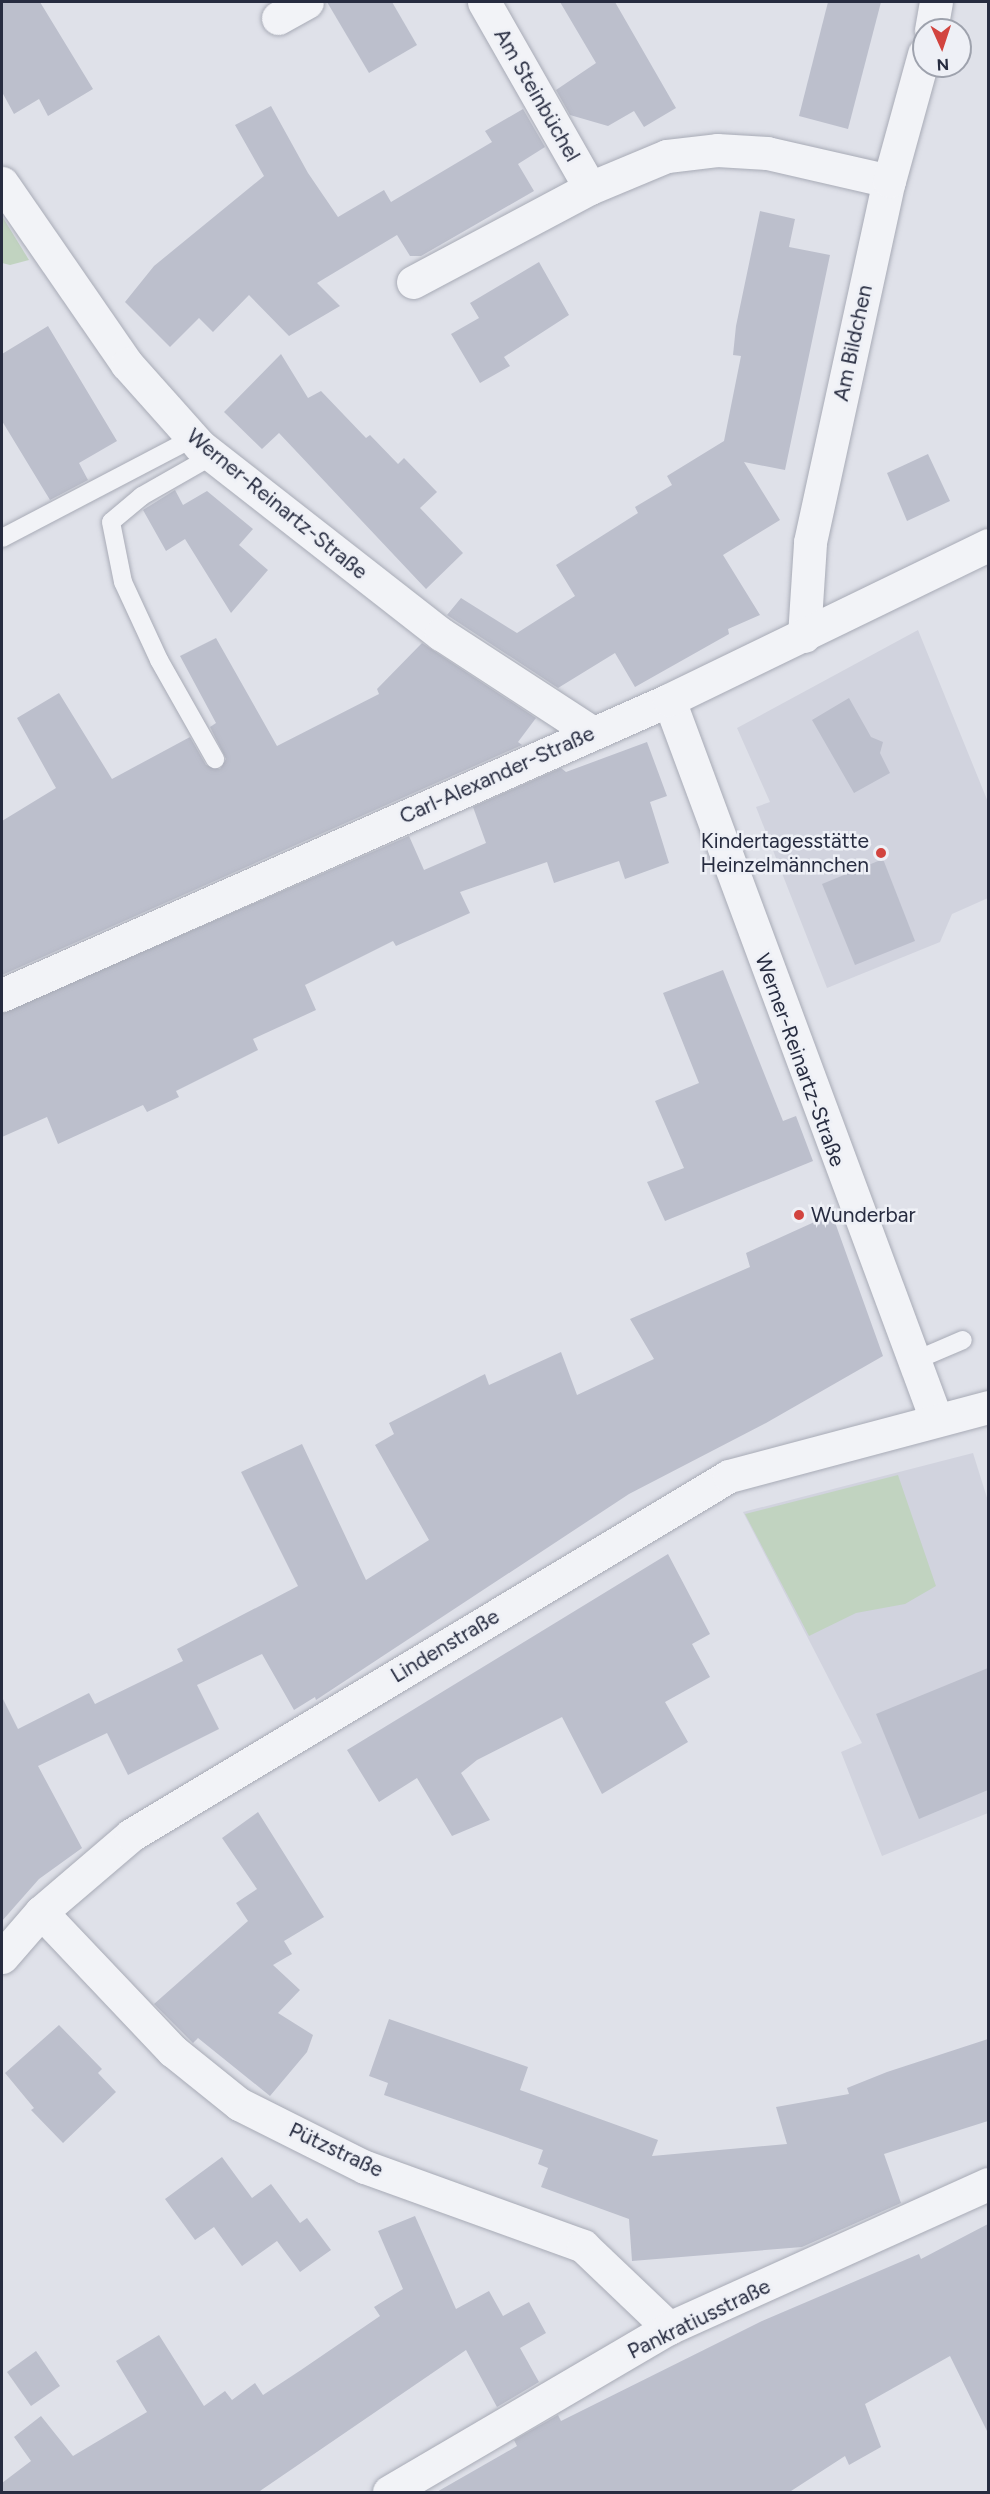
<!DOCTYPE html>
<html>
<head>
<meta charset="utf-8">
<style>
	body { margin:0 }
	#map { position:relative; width:990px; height:2494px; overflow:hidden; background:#dfe1e9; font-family:Figtree,sans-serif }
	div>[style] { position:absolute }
	.built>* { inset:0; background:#d1d3de }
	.green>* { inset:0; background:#c1d3c0 }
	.building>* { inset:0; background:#bcbfcc }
	.roads { filter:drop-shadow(0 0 2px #a8abb6) drop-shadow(0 0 2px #a8abb6) }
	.service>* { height:18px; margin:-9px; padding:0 9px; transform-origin:9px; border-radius:9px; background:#f2f3f7 }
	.minor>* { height:33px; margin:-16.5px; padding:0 16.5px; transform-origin:16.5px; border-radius:16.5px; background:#f2f3f7 }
	.dots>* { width:16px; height:16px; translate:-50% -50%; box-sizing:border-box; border:3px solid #eef0f6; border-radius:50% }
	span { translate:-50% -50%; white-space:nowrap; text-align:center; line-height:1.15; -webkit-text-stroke:5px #eef0f6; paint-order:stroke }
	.street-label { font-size:21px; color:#272c40 }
	.poi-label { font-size:21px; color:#272c40 }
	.right { translate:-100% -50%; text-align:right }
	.left { translate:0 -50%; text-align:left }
	.frame { position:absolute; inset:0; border:3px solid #272c40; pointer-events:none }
	.north { position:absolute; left:912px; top:18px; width:60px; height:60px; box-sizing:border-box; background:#eef0f6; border:2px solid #9ea2ad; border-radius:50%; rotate:177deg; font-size:16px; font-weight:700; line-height:24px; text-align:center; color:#272c40 }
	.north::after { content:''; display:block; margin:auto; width:21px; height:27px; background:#d2443f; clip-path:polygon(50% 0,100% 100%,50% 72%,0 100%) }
</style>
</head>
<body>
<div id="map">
	<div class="built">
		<i style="clip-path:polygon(918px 630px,988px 802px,988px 898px,952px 914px,940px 942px,827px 988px,756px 807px,770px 802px,737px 728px)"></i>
		<i style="clip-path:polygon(973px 1453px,988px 1501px,988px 1813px,882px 1856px,841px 1752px,862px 1743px,743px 1512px)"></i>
	</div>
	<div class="green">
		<i style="clip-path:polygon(2px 216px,29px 260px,10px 265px,2px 263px)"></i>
		<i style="clip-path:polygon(898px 1475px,936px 1586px,905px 1604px,856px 1613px,809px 1636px,745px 1514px)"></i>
	</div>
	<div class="building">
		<i style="clip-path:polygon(2px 2px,40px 2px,93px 89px,48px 116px,39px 99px,14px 114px,2px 92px)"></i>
		<i style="clip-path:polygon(327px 2px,392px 2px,417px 45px,369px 73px)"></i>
		<i style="clip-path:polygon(560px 2px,615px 2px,676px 108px,644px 127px,634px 111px,608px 126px,570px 115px,556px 90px,596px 63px)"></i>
		<i style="clip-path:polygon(828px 2px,881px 2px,848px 129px,799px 116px)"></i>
		<i style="clip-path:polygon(271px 106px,308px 173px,338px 217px,384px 190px,391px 202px,492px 142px,485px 131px,523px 109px,545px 147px,518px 164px,534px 191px,421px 256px,410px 256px,397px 235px,317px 283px,340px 306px,289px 336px,249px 295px,213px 332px,199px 318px,170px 347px,125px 302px,154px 266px,264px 176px,235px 125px)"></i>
		<i style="clip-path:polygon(760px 211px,795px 219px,789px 247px,830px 255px,785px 470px,744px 462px,780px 520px,723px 555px,760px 615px,728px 629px,729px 634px,635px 687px,615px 653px,558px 688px,447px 615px,461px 598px,517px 633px,575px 596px,556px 565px,638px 513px,635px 507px,672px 485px,667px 476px,724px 441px,741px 356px,733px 355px,736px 326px)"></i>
		<i style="clip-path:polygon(539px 262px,569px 315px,504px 357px,510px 366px,480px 383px,451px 334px,479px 318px,470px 303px)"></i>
		<i style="clip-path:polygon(48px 326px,117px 441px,79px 463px,88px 480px,50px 500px,2px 421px,2px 354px)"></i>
		<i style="clip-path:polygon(281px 354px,308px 398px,321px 391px,366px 438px,370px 435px,398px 464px,404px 458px,437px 492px,420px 508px,463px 553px,426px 589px,279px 433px,262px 449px,224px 412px)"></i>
		<i style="clip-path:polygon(928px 454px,950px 501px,907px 521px,887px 473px)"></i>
		<i style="clip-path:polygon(175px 490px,183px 505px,207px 491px,253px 529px,239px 545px,268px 570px,231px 613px,185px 539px,166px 551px,143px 510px)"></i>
		<i style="clip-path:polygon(216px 638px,277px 746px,379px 694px,377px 689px,422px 643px,536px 718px,518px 742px,522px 745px,2px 975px,2px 821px,56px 788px,17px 718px,59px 693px,112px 779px,190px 737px,206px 765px,220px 769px,226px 759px,210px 727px,216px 723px,180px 656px)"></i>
		<i style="clip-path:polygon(849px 698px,871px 737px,883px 742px,880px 753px,890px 773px,854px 793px,812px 720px)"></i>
		<i style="clip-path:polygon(647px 742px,667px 796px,650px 802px,669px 863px,625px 879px,619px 861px,554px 883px,547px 862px,460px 892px,470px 913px,396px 946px,393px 941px,305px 985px,316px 1010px,253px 1039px,258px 1050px,176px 1091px,179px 1097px,147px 1112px,143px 1105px,58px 1144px,47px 1117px,2px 1137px,2px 1013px,409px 836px,424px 870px,486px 843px,473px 807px,561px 768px,566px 772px)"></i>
		<i style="clip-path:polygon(883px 859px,915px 941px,855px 965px,822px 884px)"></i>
		<i style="clip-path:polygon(723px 970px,783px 1121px,796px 1116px,813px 1161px,665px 1221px,647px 1182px,684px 1168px,655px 1101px,699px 1083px,663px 993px)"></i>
		<i style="clip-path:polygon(832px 1214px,883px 1356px,766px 1423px,629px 1494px,316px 1700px,315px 1697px,294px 1710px,262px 1654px,197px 1685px,219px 1729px,173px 1752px,128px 1775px,107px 1733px,38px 1766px,82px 1848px,39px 1879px,2px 1921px,2px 1697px,18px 1729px,89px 1693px,95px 1704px,183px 1661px,177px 1649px,298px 1586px,241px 1472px,302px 1444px,366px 1580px,429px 1540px,375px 1445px,394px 1434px,389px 1423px,485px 1374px,489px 1385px,561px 1352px,577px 1395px,654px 1359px,630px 1319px,750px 1267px,746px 1253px)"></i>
		<i style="clip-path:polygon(668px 1554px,710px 1634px,692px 1644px,710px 1677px,665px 1702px,688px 1742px,602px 1794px,562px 1717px,477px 1760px,461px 1773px,490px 1820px,452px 1836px,417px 1778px,379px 1802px,347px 1750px)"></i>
		<i style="clip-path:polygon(988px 1668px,988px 1790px,919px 1819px,876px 1714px)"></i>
		<i style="clip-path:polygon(258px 1812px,324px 1917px,284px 1941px,292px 1954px,273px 1965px,300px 1990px,278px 2013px,313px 2035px,307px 2052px,270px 2096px,198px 2038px,193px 2043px,154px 2004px,248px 1921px,236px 1903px,257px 1889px,222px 1838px)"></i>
		<i style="clip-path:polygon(389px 2019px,528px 2067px,520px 2090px,658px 2140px,652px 2156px,787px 2144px,776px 2107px,849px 2094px,847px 2088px,887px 2072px,988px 2039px,988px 2121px,884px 2154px,901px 2203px,802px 2247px,632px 2261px,629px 2219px,541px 2187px,548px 2168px,538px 2164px,543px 2150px,384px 2095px,388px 2083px,369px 2076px)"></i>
		<i style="clip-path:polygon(59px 2025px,102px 2069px,98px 2073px,116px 2092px,63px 2143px,31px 2110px,34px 2108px,5px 2073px)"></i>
		<i style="clip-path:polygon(222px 2157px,252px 2198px,271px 2184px,300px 2223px,307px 2218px,331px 2250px,300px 2272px,277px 2241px,242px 2266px,214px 2227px,195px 2240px,165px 2199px)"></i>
		<i style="clip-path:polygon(415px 2216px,456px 2309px,489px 2291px,503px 2316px,529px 2302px,546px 2333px,520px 2348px,539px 2382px,497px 2407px,466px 2350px,257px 2493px,2px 2493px,2px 2483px,31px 2461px,14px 2437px,41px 2416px,73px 2456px,147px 2412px,116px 2361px,159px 2335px,204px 2406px,225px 2391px,232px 2400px,255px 2383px,263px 2395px,301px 2370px,380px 2316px,374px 2307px,403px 2289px,378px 2231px)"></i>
		<i style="clip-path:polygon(988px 2224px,988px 2433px,950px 2356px,865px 2404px,881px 2447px,849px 2465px,845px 2456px,788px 2493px,435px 2493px,517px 2446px,514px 2440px,558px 2415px,561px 2421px,762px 2321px,919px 2254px,921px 2259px)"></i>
		<i style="clip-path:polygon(36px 2351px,60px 2386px,31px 2406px,7px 2372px)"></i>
	</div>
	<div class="roads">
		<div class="service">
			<i style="left:212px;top:456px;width:81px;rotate:150.3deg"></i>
			<i style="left:142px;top:496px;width:40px;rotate:140deg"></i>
			<i style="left:111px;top:522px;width:61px;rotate:78.7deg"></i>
			<i style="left:123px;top:582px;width:86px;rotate:65.2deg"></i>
			<i style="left:159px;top:660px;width:114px;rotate:60.5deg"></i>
			<i style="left:2px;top:538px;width:216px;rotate:-27.6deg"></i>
			<i style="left:914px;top:1361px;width:53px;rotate:-23.2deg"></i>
		</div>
		<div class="minor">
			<i style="left:484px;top:2px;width:214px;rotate:60.3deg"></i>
			<i style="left:278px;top:18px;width:33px;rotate:-29deg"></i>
			<i style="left:931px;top:30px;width:28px;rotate:-80deg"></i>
			<i style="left:2px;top:183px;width:220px;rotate:55.4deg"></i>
			<i style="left:127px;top:364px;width:110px;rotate:48.3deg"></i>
			<i style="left:200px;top:446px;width:306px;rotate:38deg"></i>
			<i style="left:441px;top:634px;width:181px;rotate:33.1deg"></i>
			<i style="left:413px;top:282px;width:200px;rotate:-28deg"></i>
			<i style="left:590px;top:188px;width:83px;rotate:-22.6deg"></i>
			<i style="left:667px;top:156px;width:50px;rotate:-6.8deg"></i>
			<i style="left:717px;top:150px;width:50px;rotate:3.4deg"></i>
			<i style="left:767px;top:153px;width:125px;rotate:12.9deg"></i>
			<i style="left:804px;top:636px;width:94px;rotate:-86.3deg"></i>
			<i style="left:810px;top:542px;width:370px;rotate:-77.7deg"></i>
			<i style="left:889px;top:181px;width:132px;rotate:-74.6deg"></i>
			<i style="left:669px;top:700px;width:767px;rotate:69.63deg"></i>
			<i style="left:2px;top:995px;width:729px;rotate:-23.86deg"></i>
			<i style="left:669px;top:700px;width:355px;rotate:-25.9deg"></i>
			<i style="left:41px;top:1912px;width:192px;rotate:46.5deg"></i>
			<i style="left:173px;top:2051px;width:85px;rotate:38.8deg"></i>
			<i style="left:239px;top:2104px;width:141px;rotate:26.6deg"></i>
			<i style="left:365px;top:2167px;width:232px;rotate:19.9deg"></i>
			<i style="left:583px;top:2246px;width:119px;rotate:43.6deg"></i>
			<i style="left:2px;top:1957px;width:60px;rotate:-49.1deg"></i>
			<i style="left:41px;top:1912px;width:118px;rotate:-40.5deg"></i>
			<i style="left:131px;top:1835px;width:697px;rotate:-30.98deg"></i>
			<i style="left:729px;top:1476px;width:268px;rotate:-14.9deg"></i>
			<i style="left:389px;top:2492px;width:324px;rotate:-30.4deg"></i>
			<i style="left:669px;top:2328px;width:350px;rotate:-24.3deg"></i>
		</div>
	</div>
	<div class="dots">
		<i style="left:881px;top:853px;background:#d2443f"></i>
		<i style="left:799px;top:1215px;background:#d2443f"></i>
	</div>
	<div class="street-label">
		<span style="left:537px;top:95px;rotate:60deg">Am Steinbüchel</span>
		<span style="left:853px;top:343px;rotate:-78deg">Am Bildchen</span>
		<span style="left:277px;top:504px;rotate:39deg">Werner-Reinartz-Straße</span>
		<span style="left:497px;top:775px;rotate:-24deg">Carl-Alexander-Straße</span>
		<span style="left:800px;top:1060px;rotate:70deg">Werner-Reinartz-Straße</span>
		<span style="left:445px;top:1646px;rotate:-31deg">Lindenstraße</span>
		<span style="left:336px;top:2150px;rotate:25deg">Pützstraße</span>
		<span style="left:699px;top:2319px;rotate:-26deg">Pankratiusstraße</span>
	</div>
	<div class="poi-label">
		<span class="right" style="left:869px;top:853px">Kindertagesstätte<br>Heinzelmännchen</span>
		<span class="left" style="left:811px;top:1215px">Wunderbar</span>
	</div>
	<div class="frame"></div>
	<div class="north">N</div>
</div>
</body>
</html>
